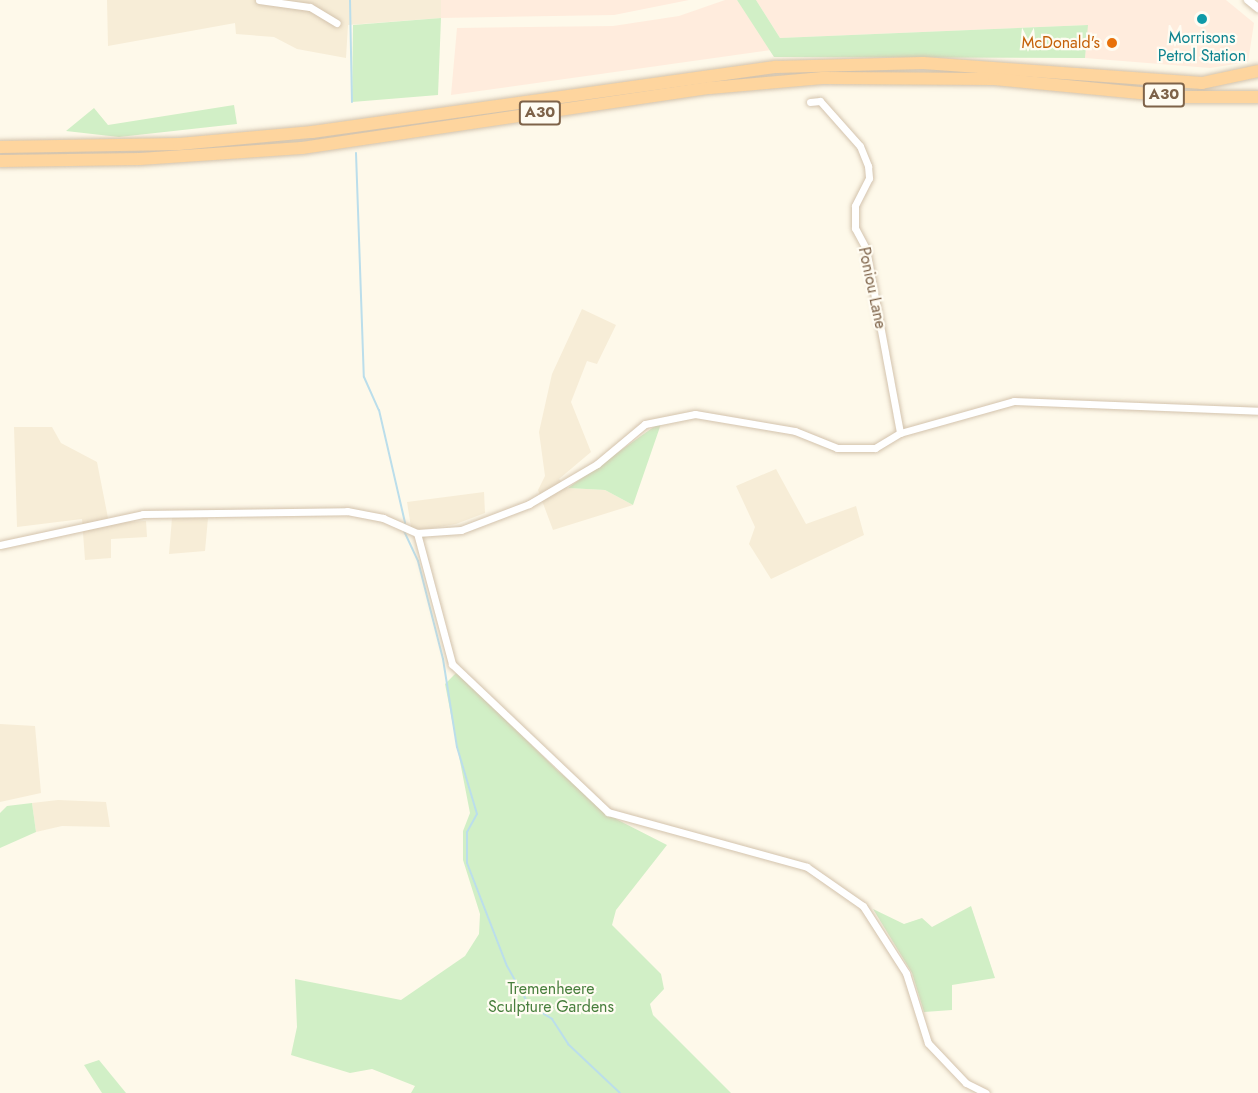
<!DOCTYPE html>
<html>
<head>
<meta charset="utf-8">
<style>
	body { margin:0 }
	#map { position:relative; width:1258px; height:1093px; overflow:hidden; background:#fef9ea; font-family:Jost,sans-serif }
	div>[style] { position:absolute }
	.residential>* { inset:0; background:#f7edd7 }
	.commercial>* { inset:0; background:#ffecdd }
	.green>* { inset:0; background:#d1efc6 }
	.stream>* { height:2px; margin:-1px; padding:0 1px; transform-origin:1px; border-radius:1px; background:#bbdeeb }
	.roads { filter:drop-shadow(0 0 2px #d3c3ad) drop-shadow(0 0 2px #d3c3ad) }
	.minor>* { height:7px; margin:-3.5px; padding:0 3.5px; transform-origin:3.5px; border-radius:3.5px; background:#fff }
	.tertiary>* { height:8px; margin:-4px; padding:0 4px; transform-origin:4px; border-radius:4px; background:#fff }
	.trunk>* { height:12px; margin:-6px; padding:0 6px; transform-origin:6px; border-radius:6px; background:#fed59e }
	.dots>* { width:16px; height:16px; translate:-50% -50%; box-sizing:border-box; border:3px solid #fffcf2; border-radius:50% }
	span { translate:-50% -50%; white-space:nowrap; text-align:center; line-height:1.15; -webkit-text-stroke:4.5px #fffcf2; paint-order:stroke }
	.shield-label span { padding:2px 4px; background:#fffcf2; border:2px solid; border-radius:4px; -webkit-text-stroke-width:0 }
	.shield-label { font-size:15px; color:#7e6349; font-weight:700 }
	.culture-label { font-size:16px; color:#0d838f }
	.food-label { font-size:16px; color:#c56008 }
	.right { translate:-100% -50%; text-align:right }
	.street-label { font-size:16px; color:#7e6349 }
	.park-label { font-size:16px; color:#477e3c }
</style>
</head>
<body>
<div id="map">
	<div class="residential">
		<i style="clip-path:polygon(107px 0,441px 0,441px 18px,348px 25px,346px 58px,297px 49px,274px 37px,236px 34px,235px 23px,108px 46px)"></i>
		<i style="clip-path:polygon(582px 309px,616px 325px,597px 364px,587px 361px,571px 402px,591px 452px,559px 479px,568px 488px,605px 490px,633px 505px,553px 530px,538px 490px,545px 476px,539px 432px,552px 374px)"></i>
		<i style="clip-path:polygon(14px 427px,52px 427px,61px 443px,97px 462px,109px 523px,146px 521px,147px 537px,111px 539px,111px 558px,85px 560px,82px 519px,17px 527px)"></i>
		<i style="clip-path:polygon(776px 469px,806px 524px,856px 506px,864px 535px,771px 579px,749px 544px,755px 527px,736px 486px)"></i>
		<i style="clip-path:polygon(484px 492px,485px 513px,456px 524px,415px 531px,411px 527px,407px 502px)"></i>
		<i style="clip-path:polygon(172px 518px,208px 518px,205px 551px,169px 554px)"></i>
		<i style="clip-path:polygon(0 724px,35px 726px,41px 793px,0 802px)"></i>
		<i style="clip-path:polygon(58px 800px,106px 802px,110px 827px,62px 826px,36px 832px,32px 803px)"></i>
	</div>
	<div class="commercial">
		<i style="clip-path:polygon(441px 0,689px 0,614px 15px,441px 18px)"></i>
		<i style="clip-path:polygon(725px 0,737px 0,771px 50px,451px 95px,457px 28px,613px 26px,679px 16px)"></i>
		<i style="clip-path:polygon(756px 0,1226px 0,1254px 23px,1248px 62px,1210px 68px,1085px 58px,1087px 25px,780px 38px)"></i>
	</div>
	<div class="green">
		<i style="clip-path:polygon(737px 0,756px 0,780px 38px,1088px 25px,1085px 58px,774px 57px)"></i>
		<i style="clip-path:polygon(441px 18px,438px 95px,352px 102px,353px 25px)"></i>
		<i style="clip-path:polygon(234px 105px,237px 124px,119px 137px,66px 131px,94px 108px,108px 125px)"></i>
		<i style="clip-path:polygon(662px 421px,633px 505px,605px 490px,568px 488px)"></i>
		<i style="clip-path:polygon(457px 672px,558px 771px,618px 820px,667px 845px,616px 910px,612px 925px,661px 974px,664px 989px,650px 1004px,653px 1015px,731px 1093px,411px 1093px,415px 1086px,372px 1069px,350px 1073px,291px 1055px,297px 1027px,295px 979px,401px 1000px,465px 956px,479px 934px,480px 914px,463px 860px,463px 831px,470px 813px,445px 684px)"></i>
		<i style="clip-path:polygon(32px 803px,36px 832px,0 848px,0 813px,7px 806px)"></i>
		<i style="clip-path:polygon(971px 906px,995px 978px,952px 985px,952px 1010px,924px 1012px,912px 973px,873px 909px,904px 924px,922px 918px,932px 927px)"></i>
		<i style="clip-path:polygon(99px 1060px,126px 1093px,102px 1093px,84px 1065px)"></i>
	</div>
	<div class="stream">
		<i style="left:350px;top:0;width:102px;rotate:88.9deg"></i>
		<i style="left:356px;top:153px;width:224px;rotate:88deg"></i>
		<i style="left:364px;top:377px;width:36px;rotate:66deg"></i>
		<i style="left:379px;top:410px;width:116px;rotate:77deg"></i>
		<i style="left:404px;top:531px;width:33px;rotate:65deg"></i>
		<i style="left:418px;top:561px;width:101px;rotate:75.7deg"></i>
		<i style="left:443px;top:659px;width:89px;rotate:81deg"></i>
		<i style="left:457px;top:747px;width:70px;rotate:73.4deg"></i>
		<i style="left:477px;top:814px;width:21px;rotate:119deg"></i>
		<i style="left:467px;top:832px;width:31px;rotate:90deg"></i>
		<i style="left:467px;top:863px;width:110px;rotate:68.8deg"></i>
		<i style="left:507px;top:966px;width:45px;rotate:60.6deg"></i>
		<i style="left:529px;top:1005px;width:27px;rotate:31deg"></i>
		<i style="left:552px;top:1019px;width:30px;rotate:57deg"></i>
		<i style="left:568px;top:1044px;width:71px;rotate:43.3deg"></i>
	</div>
	<div class="roads">
		<div class="minor">
			<i style="left:259px;top:0;width:51px;rotate:7.8deg"></i>
			<i style="left:310px;top:7px;width:31px;rotate:31deg"></i>
			<i style="left:810px;top:102px;width:10px;rotate:-6deg"></i>
			<i style="left:820px;top:101px;width:60px;rotate:48.4deg"></i>
			<i style="left:860px;top:146px;width:22px;rotate:68deg"></i>
			<i style="left:868px;top:166px;width:12px;rotate:85deg"></i>
			<i style="left:869px;top:178px;width:31px;rotate:117deg"></i>
			<i style="left:855px;top:206px;width:22px;rotate:90deg"></i>
			<i style="left:855px;top:228px;width:24px;rotate:62deg"></i>
			<i style="left:866px;top:249px;width:187px;rotate:79.5deg"></i>
			<i style="left:417px;top:533px;width:136px;rotate:75deg"></i>
			<i style="left:452px;top:664px;width:215px;rotate:43.5deg"></i>
			<i style="left:608px;top:812px;width:206px;rotate:15.4deg"></i>
			<i style="left:807px;top:867px;width:68px;rotate:34.9deg"></i>
			<i style="left:863px;top:906px;width:80px;rotate:57.3deg"></i>
			<i style="left:906px;top:973px;width:73px;rotate:72.6deg"></i>
			<i style="left:928px;top:1043px;width:55px;rotate:46.5deg"></i>
			<i style="left:966px;top:1083px;width:22px;rotate:27deg"></i>
			<i style="left:0;top:545px;width:146px;rotate:-12.2deg"></i>
			<i style="left:143px;top:514px;width:204px;rotate:-0.8deg"></i>
			<i style="left:347px;top:511px;width:37px;rotate:11deg"></i>
			<i style="left:383px;top:518px;width:37px;rotate:24deg"></i>
			<i style="left:417px;top:533px;width:44px;rotate:-3.9deg"></i>
			<i style="left:461px;top:530px;width:73px;rotate:-20.9deg"></i>
			<i style="left:529px;top:504px;width:79px;rotate:-30.5deg"></i>
			<i style="left:597px;top:464px;width:62px;rotate:-39.8deg"></i>
			<i style="left:645px;top:424px;width:51px;rotate:-11.3deg"></i>
			<i style="left:695px;top:414px;width:101px;rotate:9.6deg"></i>
			<i style="left:795px;top:431px;width:45px;rotate:22deg"></i>
			<i style="left:837px;top:448px;width:38px"></i>
			<i style="left:875px;top:448px;width:29px;rotate:-31deg"></i>
			<i style="left:900px;top:433px;width:118px;rotate:-15.7deg"></i>
			<i style="left:1014px;top:401px;width:244px;rotate:2.3deg"></i>
		</div>
		<div class="tertiary">
			<i style="left:1248px;top:0;width:13px;rotate:39deg"></i>
		</div>
		<div class="trunk">
			<i style="left:0;top:147px;width:179px;rotate:-1deg"></i>
			<i style="left:179px;top:144px;width:134px;rotate:-5.2deg"></i>
			<i style="left:312px;top:132px;width:469px;rotate:-8deg"></i>
			<i style="left:776px;top:67px;width:147px;rotate:-1.6deg"></i>
			<i style="left:923px;top:63px;width:280px;rotate:4.1deg"></i>
			<i style="left:1202px;top:83px;width:57px;rotate:-12.1deg"></i>
			<i style="left:0;top:161px;width:140px;rotate:-0.8deg"></i>
			<i style="left:140px;top:159px;width:162px;rotate:-3.9deg"></i>
			<i style="left:302px;top:148px;width:412px;rotate:-8.4deg"></i>
			<i style="left:710px;top:88px;width:113px;rotate:-5.1deg"></i>
			<i style="left:823px;top:78px;width:171px;rotate:0.3deg"></i>
			<i style="left:994px;top:79px;width:188px;rotate:5.5deg"></i>
			<i style="left:1181px;top:97px;width:77px"></i>
		</div>
	</div>
	<div class="dots">
		<i style="left:1202px;top:19px;background:#0f9aa8"></i>
		<i style="left:1112px;top:43px;background:#e8710a"></i>
	</div>
	<div class="shield-label">
		<span style="left:1164px;top:95px">A30</span>
		<span style="left:540px;top:113px">A30</span>
	</div>
	<div class="culture-label">
		<span style="left:1202px;top:47px">Morrisons<br>Petrol Station</span>
	</div>
	<div class="food-label">
		<span class="right" style="left:1100px;top:43px">McDonald's</span>
	</div>
	<div class="street-label">
		<span style="left:872px;top:288px;rotate:78deg">Poniou Lane</span>
	</div>
	<div class="park-label">
		<span style="left:551px;top:998px">Tremenheere<br>Sculpture Gardens</span>
	</div>
</div>
</body>
</html>
